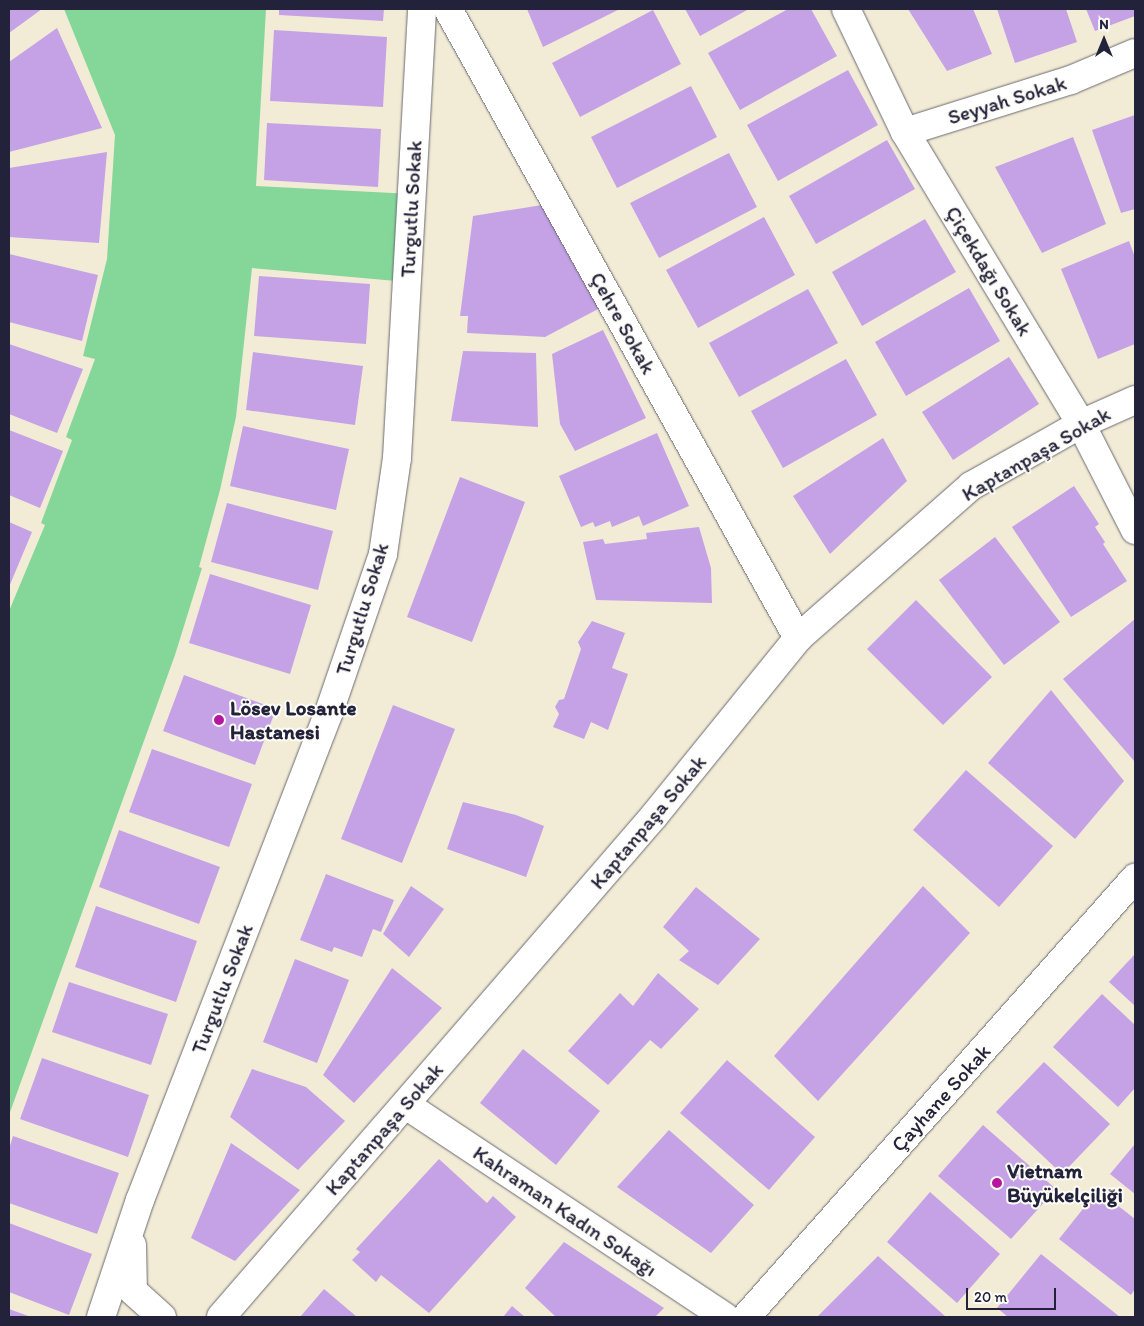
<!DOCTYPE html>
<html>
<head>
<meta charset="utf-8">
<style>
	body { margin:0 }
	#map { position:relative; width:1144px; height:1326px; overflow:hidden; background:#f2ecd6; font-family:Itim,sans-serif }
	div>[style] { position:absolute }
	.green>* { inset:0; background:#84d799 }
	.building>* { inset:0; background:#c4a2e5 }
	.roads { filter:drop-shadow(0 0 1px #6b6971) drop-shadow(0 0 1px #6b6971) }
	.minor>* { height:28px; margin:-14px; padding:0 14px; transform-origin:14px; border-radius:14px; background:#fff }
	.dots>* { width:14px; height:14px; translate:-50% -50%; box-sizing:border-box; border:2px solid #fdfcf7; border-radius:50% }
	span { translate:-50% -50%; white-space:nowrap; text-align:center; line-height:1.15; -webkit-text-stroke:4px #fdfcf7; paint-order:stroke }
	.street-label { font-size:21px; color:#22223b }
	.poi-label { font-size:21px; color:#22223b; font-weight:700 }
	.left { translate:0 -50%; text-align:left }
	.frame { position:absolute; inset:0; border:10px solid #22223b; pointer-events:none }
	.north { position:absolute; left:1079px; top:15px; width:50px; height:50px; -webkit-text-stroke:4px #fdfcf7; paint-order:stroke; rotate:0deg; font-size:14px; font-weight:700; line-height:20px; text-align:center; color:#22223b }
	.north::after { content:''; display:block; margin:auto; width:18px; height:22px; background:#22223b; clip-path:polygon(50% 0,100% 100%,50% 72%,0 100%) }
	.scale { position:absolute; left:966px; top:1288px; width:90px; height:22px; box-sizing:border-box; border:2px solid #22223b; border-top:0; padding-left:6px; font-size:15px; line-height:18px; white-space:nowrap; color:#22223b; -webkit-text-stroke:4px #fdfcf7; paint-order:stroke }
</style>
</head>
<body>
<div id="map">
	<div class="green">
		<i style="clip-path:polygon(64px 9px,266px 9px,256px 186px,412px 194px,407px 282px,252px 268px,236px 417px,220px 490px,199px 567px,202px 568px,175px 655px,9px 1115px,9px 611px,45px 525px,41px 523px,72px 440px,66px 437px,95px 359px,83px 356px,107px 259px,115px 135px)"></i>
	</div>
	<div class="building">
		<i style="clip-path:polygon(9px 9px,42px 9px,9px 33px)"></i>
		<i style="clip-path:polygon(279px 9px,384px 9px,383px 21px,279px 15px)"></i>
		<i style="clip-path:polygon(527px 9px,620px 9px,543px 47px)"></i>
		<i style="clip-path:polygon(685px 9px,749px 9px,700px 36px)"></i>
		<i style="clip-path:polygon(788px 9px,811px 9px,837px 56px,740px 110px,708px 53px)"></i>
		<i style="clip-path:polygon(908px 9px,973px 9px,992px 54px,947px 71px)"></i>
		<i style="clip-path:polygon(997px 9px,1066px 9px,1077px 42px,1015px 63px)"></i>
		<i style="clip-path:polygon(1086px 9px,1135px 9px,1135px 16px,1095px 31px)"></i>
		<i style="clip-path:polygon(653px 10px,681px 64px,580px 117px,552px 63px)"></i>
		<i style="clip-path:polygon(57px 28px,102px 128px,9px 152px,9px 62px)"></i>
		<i style="clip-path:polygon(274px 30px,387px 37px,383px 107px,270px 101px)"></i>
		<i style="clip-path:polygon(848px 70px,878px 125px,778px 181px,747px 125px)"></i>
		<i style="clip-path:polygon(691px 86px,717px 137px,617px 188px,591px 137px)"></i>
		<i style="clip-path:polygon(1135px 115px,1135px 209px,1121px 213px,1092px 130px)"></i>
		<i style="clip-path:polygon(267px 123px,381px 129px,378px 187px,264px 180px)"></i>
		<i style="clip-path:polygon(1073px 137px,1106px 224px,1042px 253px,995px 167px)"></i>
		<i style="clip-path:polygon(887px 140px,915px 189px,816px 244px,789px 196px)"></i>
		<i style="clip-path:polygon(107px 152px,99px 243px,9px 237px,9px 168px)"></i>
		<i style="clip-path:polygon(729px 153px,757px 207px,659px 258px,630px 203px)"></i>
		<i style="clip-path:polygon(548px 204px,600px 308px,545px 337px,467px 333px,468px 316px,460px 316px,473px 216px)"></i>
		<i style="clip-path:polygon(764px 217px,795px 275px,698px 328px,666px 270px)"></i>
		<i style="clip-path:polygon(925px 219px,956px 272px,862px 326px,832px 272px)"></i>
		<i style="clip-path:polygon(1129px 241px,1135px 257px,1135px 344px,1098px 359px,1061px 269px)"></i>
		<i style="clip-path:polygon(9px 254px,98px 275px,82px 341px,9px 322px)"></i>
		<i style="clip-path:polygon(259px 276px,370px 284px,366px 344px,254px 336px)"></i>
		<i style="clip-path:polygon(969px 288px,1000px 341px,906px 396px,875px 342px)"></i>
		<i style="clip-path:polygon(808px 289px,838px 343px,739px 397px,709px 343px)"></i>
		<i style="clip-path:polygon(603px 330px,646px 418px,575px 451px,560px 424px,552px 354px)"></i>
		<i style="clip-path:polygon(9px 344px,83px 369px,57px 433px,9px 414px)"></i>
		<i style="clip-path:polygon(463px 351px,536px 353px,538px 427px,451px 421px)"></i>
		<i style="clip-path:polygon(253px 352px,363px 366px,355px 425px,246px 410px)"></i>
		<i style="clip-path:polygon(1009px 357px,1039px 404px,953px 460px,922px 412px)"></i>
		<i style="clip-path:polygon(846px 359px,877px 415px,783px 468px,751px 411px)"></i>
		<i style="clip-path:polygon(243px 426px,349px 449px,336px 510px,230px 486px)"></i>
		<i style="clip-path:polygon(9px 430px,63px 451px,40px 508px,9px 495px)"></i>
		<i style="clip-path:polygon(657px 433px,689px 506px,643px 526px,639px 516px,612px 527px,610px 521px,595px 527px,593px 522px,581px 527px,559px 476px)"></i>
		<i style="clip-path:polygon(883px 438px,907px 481px,830px 554px,793px 496px)"></i>
		<i style="clip-path:polygon(460px 477px,525px 502px,472px 642px,407px 617px)"></i>
		<i style="clip-path:polygon(1074px 486px,1099px 524px,1095px 527px,1105px 542px,1103px 544px,1127px 581px,1071px 617px,1012px 527px)"></i>
		<i style="clip-path:polygon(227px 503px,333px 531px,318px 590px,211px 562px)"></i>
		<i style="clip-path:polygon(9px 522px,32px 532px,9px 587px)"></i>
		<i style="clip-path:polygon(699px 527px,711px 568px,712px 603px,596px 600px,583px 542px,603px 539px,605px 544px,647px 539px,646px 533px)"></i>
		<i style="clip-path:polygon(995px 537px,1060px 622px,1004px 665px,939px 580px)"></i>
		<i style="clip-path:polygon(210px 574px,311px 605px,290px 674px,189px 643px)"></i>
		<i style="clip-path:polygon(916px 600px,992px 677px,943px 725px,867px 649px)"></i>
		<i style="clip-path:polygon(1135px 619px,1135px 762px,1063px 679px)"></i>
		<i style="clip-path:polygon(592px 621px,625px 633px,612px 668px,628px 674px,608px 730px,591px 722px,584px 739px,553px 727px,559px 714px,555px 707px,559px 700px,564px 699px,581px 649px,578px 642px)"></i>
		<i style="clip-path:polygon(184px 675px,276px 709px,255px 765px,163px 731px)"></i>
		<i style="clip-path:polygon(1051px 690px,1124px 781px,1075px 839px,988px 763px)"></i>
		<i style="clip-path:polygon(393px 705px,455px 729px,402px 863px,341px 839px)"></i>
		<i style="clip-path:polygon(152px 749px,252px 784px,229px 847px,129px 812px)"></i>
		<i style="clip-path:polygon(966px 770px,1053px 846px,999px 907px,913px 830px)"></i>
		<i style="clip-path:polygon(463px 802px,516px 815px,544px 826px,526px 877px,447px 849px)"></i>
		<i style="clip-path:polygon(119px 830px,220px 867px,199px 924px,99px 887px)"></i>
		<i style="clip-path:polygon(326px 874px,394px 900px,381px 932px,373px 929px,362px 957px,334px 947px,332px 952px,300px 940px)"></i>
		<i style="clip-path:polygon(411px 886px,444px 909px,409px 957px,383px 934px)"></i>
		<i style="clip-path:polygon(923px 886px,970px 933px,818px 1101px,774px 1056px)"></i>
		<i style="clip-path:polygon(696px 887px,760px 939px,718px 985px,679px 960px,689px 951px,663px 927px)"></i>
		<i style="clip-path:polygon(96px 906px,197px 941px,176px 1002px,75px 967px)"></i>
		<i style="clip-path:polygon(1135px 954px,1135px 1006px,1109px 982px)"></i>
		<i style="clip-path:polygon(295px 959px,349px 980px,317px 1063px,263px 1042px)"></i>
		<i style="clip-path:polygon(392px 968px,442px 1008px,354px 1103px,323px 1075px)"></i>
		<i style="clip-path:polygon(658px 973px,699px 1009px,661px 1049px,650px 1040px,608px 1085px,568px 1051px,620px 993px,633px 1006px)"></i>
		<i style="clip-path:polygon(69px 982px,168px 1014px,151px 1065px,52px 1032px)"></i>
		<i style="clip-path:polygon(1102px 994px,1135px 1025px,1135px 1088px,1118px 1107px,1053px 1047px)"></i>
		<i style="clip-path:polygon(523px 1049px,600px 1111px,556px 1165px,480px 1103px)"></i>
		<i style="clip-path:polygon(42px 1058px,149px 1095px,128px 1157px,20px 1119px)"></i>
		<i style="clip-path:polygon(727px 1060px,815px 1137px,769px 1190px,680px 1113px)"></i>
		<i style="clip-path:polygon(1044px 1062px,1110px 1124px,1062px 1174px,996px 1112px)"></i>
		<i style="clip-path:polygon(252px 1069px,306px 1087px,345px 1121px,298px 1170px,230px 1117px)"></i>
		<i style="clip-path:polygon(983px 1125px,1056px 1189px,1011px 1239px,938px 1176px)"></i>
		<i style="clip-path:polygon(669px 1130px,754px 1205px,711px 1253px,617px 1187px)"></i>
		<i style="clip-path:polygon(13px 1136px,119px 1173px,97px 1234px,9px 1203px,9px 1149px)"></i>
		<i style="clip-path:polygon(231px 1143px,300px 1190px,235px 1261px,191px 1238px)"></i>
		<i style="clip-path:polygon(1135px 1144px,1135px 1194px,1110px 1174px)"></i>
		<i style="clip-path:polygon(439px 1159px,487px 1203px,493px 1196px,516px 1217px,429px 1313px,381px 1275px,376px 1282px,352px 1260px,360px 1252px,356px 1249px)"></i>
		<i style="clip-path:polygon(1098px 1190px,1135px 1219px,1135px 1289px,1131px 1295px,1059px 1239px)"></i>
		<i style="clip-path:polygon(930px 1192px,1000px 1254px,957px 1303px,887px 1242px)"></i>
		<i style="clip-path:polygon(9px 1223px,92px 1254px,69px 1315px,9px 1292px)"></i>
		<i style="clip-path:polygon(564px 1242px,664px 1308px,655px 1317px,556px 1317px,525px 1288px)"></i>
		<i style="clip-path:polygon(1041px 1254px,1120px 1317px,1008px 1317px,997px 1308px)"></i>
		<i style="clip-path:polygon(878px 1256px,946px 1317px,817px 1317px)"></i>
		<i style="clip-path:polygon(324px 1289px,357px 1317px,300px 1317px)"></i>
		<i style="clip-path:polygon(512px 1306px,525px 1317px,503px 1317px)"></i>
		<i style="clip-path:polygon(9px 1309px,31px 1317px,9px 1317px)"></i>
	</div>
	<div class="roads">
		<div class="minor">
			<i style="left:448px;top:9px;width:720px;rotate:60.91deg"></i>
			<i style="left:846px;top:9px;width:136px;rotate:64.4deg"></i>
			<i style="left:905px;top:132px;width:341px;rotate:58.9deg"></i>
			<i style="left:1081px;top:424px;width:119px;rotate:63deg"></i>
			<i style="left:905px;top:132px;width:174px;rotate:-17.4deg"></i>
			<i style="left:1071px;top:80px;width:69px;rotate:-22.9deg"></i>
			<i style="left:406px;top:1105px;width:383px;rotate:33.6deg"></i>
			<i style="left:132px;top:1245px;width:46px;rotate:88.8deg"></i>
			<i style="left:133px;top:1291px;width:39px;rotate:42deg"></i>
			<i style="left:101px;top:1317px;width:123px;rotate:-71.6deg"></i>
			<i style="left:140px;top:1200px;width:523px;rotate:-68.83deg"></i>
			<i style="left:329px;top:712px;width:167px;rotate:-71.1deg"></i>
			<i style="left:383px;top:554px;width:97px;rotate:-81.7deg"></i>
			<i style="left:397px;top:458px;width:450px;rotate:-86.8deg"></i>
			<i style="left:221px;top:1317px;width:662px;rotate:-49.16deg"></i>
			<i style="left:654px;top:816px;width:229px;rotate:-51deg"></i>
			<i style="left:798px;top:638px;width:230px;rotate:-41.3deg"></i>
			<i style="left:971px;top:486px;width:126px;rotate:-29.4deg"></i>
			<i style="left:1081px;top:424px;width:59px;rotate:-24deg"></i>
			<i style="left:746px;top:1317px;width:587px;rotate:-48.46deg"></i>
		</div>
	</div>
	<div class="dots">
		<i style="left:219px;top:720px;background:#b5179e"></i>
		<i style="left:997px;top:1183px;background:#b5179e"></i>
	</div>
	<div class="street-label">
		<span style="left:1007px;top:100px;rotate:-17deg">Seyyah Sokak</span>
		<span style="left:411px;top:209px;rotate:-87deg">Turgutlu Sokak</span>
		<span style="left:989px;top:271px;rotate:59deg">Çiçekdağı Sokak</span>
		<span style="left:623px;top:323px;rotate:61deg">Çehre Sokak</span>
		<span style="left:1036px;top:454px;rotate:-30deg">Kaptanpaşa Sokak</span>
		<span style="left:362px;top:609px;rotate:-73deg">Turgutlu Sokak</span>
		<span style="left:648px;top:822px;rotate:-50deg">Kaptanpaşa Sokak</span>
		<span style="left:222px;top:989px;rotate:-69deg">Turgutlu Sokak</span>
		<span style="left:941px;top:1098px;rotate:-48deg">Çayhane Sokak</span>
		<span style="left:384px;top:1129px;rotate:-49deg">Kaptanpaşa Sokak</span>
		<span style="left:565px;top:1211px;rotate:34deg">Kahraman Kadın Sokağı</span>
	</div>
	<div class="poi-label">
		<span class="left" style="left:230px;top:720px">Lösev Losante<br>Hastanesi</span>
		<span class="left" style="left:1007px;top:1183px">Vietnam<br>Büyükelçiliği</span>
	</div>
	<div class="frame"></div>
	<div class="north">N</div>
	<div class="scale">20 m</div>
</div>
</body>
</html>
